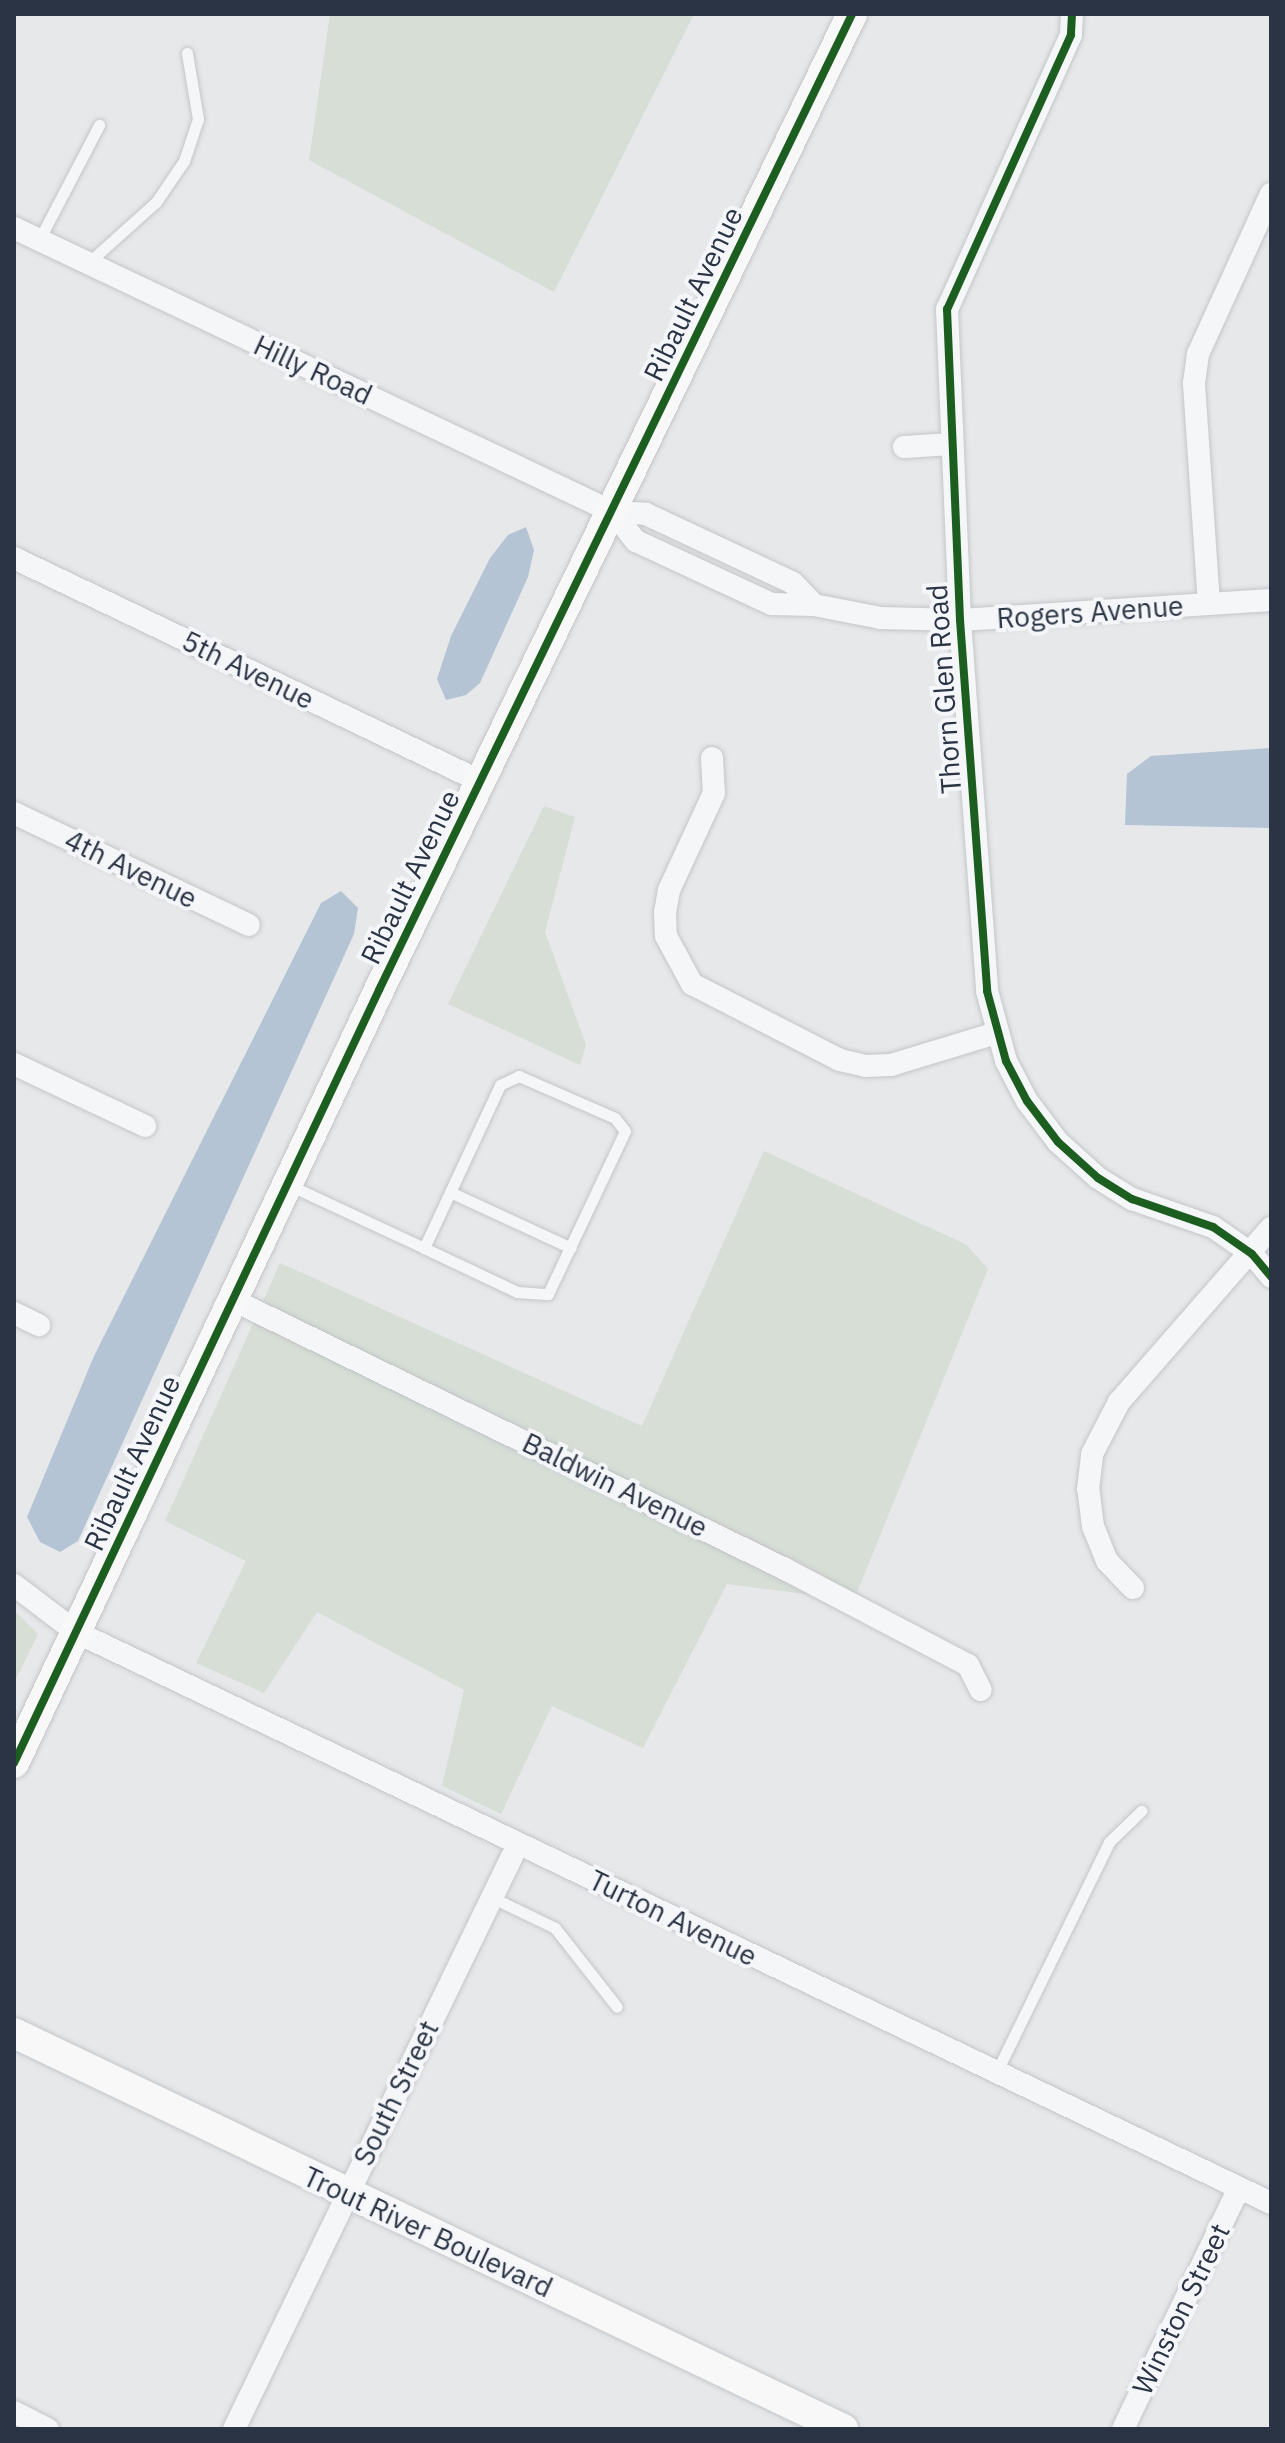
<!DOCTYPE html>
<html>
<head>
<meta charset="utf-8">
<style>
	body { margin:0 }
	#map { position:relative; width:1285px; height:2443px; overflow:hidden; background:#e6e8ea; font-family:"IBM Plex Sans",sans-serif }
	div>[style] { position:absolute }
	.green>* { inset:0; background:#d6ded6 }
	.water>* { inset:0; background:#b4c4d5 }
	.roads { filter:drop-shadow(0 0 2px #c4c6c8) drop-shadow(0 0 2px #c4c6c8) }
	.lane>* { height:11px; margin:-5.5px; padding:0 5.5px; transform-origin:5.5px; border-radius:5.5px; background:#f5f6f7 }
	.street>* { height:22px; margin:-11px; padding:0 11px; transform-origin:11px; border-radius:11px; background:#f5f6f7 }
	.secondary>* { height:30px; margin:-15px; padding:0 15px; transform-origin:15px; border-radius:15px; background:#f8f8f8 }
	.cycleway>* { height:8px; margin:-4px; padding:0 4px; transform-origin:4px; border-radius:4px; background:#1b5e20 }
	span { translate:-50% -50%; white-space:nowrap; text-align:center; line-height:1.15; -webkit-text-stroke:8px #f4f6f9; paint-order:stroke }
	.street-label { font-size:28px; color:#2b3445 }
	.frame { position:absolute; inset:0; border:16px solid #2b3445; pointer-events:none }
</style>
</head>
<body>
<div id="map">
	<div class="green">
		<i style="clip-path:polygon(330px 14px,694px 14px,554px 292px,309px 160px)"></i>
		<i style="clip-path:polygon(544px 806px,575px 817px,545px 932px,586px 1045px,580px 1065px,448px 1004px)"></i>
		<i style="clip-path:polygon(764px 1151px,967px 1245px,988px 1269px,854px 1600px,727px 1584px,643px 1748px,552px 1706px,501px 1814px,442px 1786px,464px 1690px,317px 1612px,264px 1693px,196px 1663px,246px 1561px,165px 1521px,280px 1263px,642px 1426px)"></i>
		<i style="clip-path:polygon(14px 1610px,38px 1634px,14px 1683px)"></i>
	</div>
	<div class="water">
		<i style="clip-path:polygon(526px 527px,534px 550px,528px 577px,480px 683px,466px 695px,446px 700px,437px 679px,451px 636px,490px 558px,508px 535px)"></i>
		<i style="clip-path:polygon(1271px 748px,1271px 828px,1125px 825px,1127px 774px,1151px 756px)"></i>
		<i style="clip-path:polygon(341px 891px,358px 908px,354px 934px,78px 1541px,60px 1552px,40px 1542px,27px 1517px,94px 1356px,321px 903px)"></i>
	</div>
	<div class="roads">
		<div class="lane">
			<i style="left:39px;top:240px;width:130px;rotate:-62.4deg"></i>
			<i style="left:88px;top:263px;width:91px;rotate:-41.9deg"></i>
			<i style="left:156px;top:202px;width:50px;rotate:-55.7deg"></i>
			<i style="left:184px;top:161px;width:44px;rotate:-71.6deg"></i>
			<i style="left:198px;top:119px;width:67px;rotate:-99.5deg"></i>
			<i style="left:287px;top:1184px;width:151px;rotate:25deg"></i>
			<i style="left:424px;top:1248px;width:103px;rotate:25.3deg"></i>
			<i style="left:517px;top:1292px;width:31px;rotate:4deg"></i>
			<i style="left:548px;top:1294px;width:180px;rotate:-64.7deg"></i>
			<i style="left:625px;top:1131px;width:16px;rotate:-128deg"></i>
			<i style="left:615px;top:1118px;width:105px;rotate:-156.4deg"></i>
			<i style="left:519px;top:1076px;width:21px;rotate:155deg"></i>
			<i style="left:500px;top:1085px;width:180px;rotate:115deg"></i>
			<i style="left:450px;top:1192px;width:133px;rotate:24.8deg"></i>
			<i style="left:491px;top:1897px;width:71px;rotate:25.8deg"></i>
			<i style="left:555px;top:1928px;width:100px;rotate:51.9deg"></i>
			<i style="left:996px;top:2073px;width:257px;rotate:-63.9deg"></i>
			<i style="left:1109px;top:1842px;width:45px;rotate:-44.1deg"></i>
		</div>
		<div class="street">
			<i style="left:1072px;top:14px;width:21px;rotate:93deg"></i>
			<i style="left:1071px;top:35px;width:301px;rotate:114.3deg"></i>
			<i style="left:947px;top:309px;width:311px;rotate:87.6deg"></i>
			<i style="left:960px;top:620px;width:372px;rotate:85.8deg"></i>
			<i style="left:987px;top:991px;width:73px;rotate:74.8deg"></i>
			<i style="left:1006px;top:1061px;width:45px;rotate:62.3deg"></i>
			<i style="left:1027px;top:1101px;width:51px;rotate:52.9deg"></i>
			<i style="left:1058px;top:1142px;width:54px;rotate:42deg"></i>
			<i style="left:1098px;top:1178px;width:40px;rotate:32deg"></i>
			<i style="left:1132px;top:1199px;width:86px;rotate:19.1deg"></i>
			<i style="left:1213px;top:1227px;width:47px;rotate:34.7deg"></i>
			<i style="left:1252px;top:1254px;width:30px;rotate:50deg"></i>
			<i style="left:14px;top:228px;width:663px;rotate:25.37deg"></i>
			<i style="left:613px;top:512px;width:33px;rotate:3deg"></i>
			<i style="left:646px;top:514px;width:162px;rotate:25.1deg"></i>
			<i style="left:793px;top:583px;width:30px;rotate:46deg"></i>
			<i style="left:904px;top:447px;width:47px;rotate:-3.7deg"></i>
			<i style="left:613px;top:512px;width:37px;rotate:52deg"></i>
			<i style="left:636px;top:541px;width:150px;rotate:24.9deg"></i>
			<i style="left:772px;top:604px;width:42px;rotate:1.4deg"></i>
			<i style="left:814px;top:605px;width:68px;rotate:11deg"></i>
			<i style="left:881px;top:618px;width:79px;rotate:1.5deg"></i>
			<i style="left:960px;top:620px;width:312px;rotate:-3.7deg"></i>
			<i style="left:14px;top:558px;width:519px;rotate:25.58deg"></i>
			<i style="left:1209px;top:604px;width:222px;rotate:-93.9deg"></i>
			<i style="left:1194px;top:383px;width:29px;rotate:-82deg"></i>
			<i style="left:1198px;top:354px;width:176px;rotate:-65.5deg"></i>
			<i style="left:712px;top:758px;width:35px;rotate:87deg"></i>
			<i style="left:714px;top:793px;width:107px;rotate:114.9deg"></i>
			<i style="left:669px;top:890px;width:22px;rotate:100deg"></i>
			<i style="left:665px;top:912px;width:24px;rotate:88deg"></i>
			<i style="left:666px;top:936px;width:55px;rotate:61.6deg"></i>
			<i style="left:692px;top:984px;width:166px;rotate:27.2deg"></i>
			<i style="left:840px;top:1060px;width:26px;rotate:13deg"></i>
			<i style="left:865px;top:1066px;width:26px;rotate:-2deg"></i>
			<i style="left:891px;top:1065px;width:110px;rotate:-16.9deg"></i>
			<i style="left:14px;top:813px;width:260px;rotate:25.5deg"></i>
			<i style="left:14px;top:1064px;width:145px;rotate:25.3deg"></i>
			<i style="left:233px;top:1300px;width:614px;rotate:25.98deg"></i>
			<i style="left:785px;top:1569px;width:207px;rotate:27.7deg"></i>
			<i style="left:968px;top:1665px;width:28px;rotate:63deg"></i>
			<i style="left:14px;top:1313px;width:28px;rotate:26deg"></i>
			<i style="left:14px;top:1585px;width:78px;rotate:37.2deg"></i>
			<i style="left:76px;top:1632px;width:1324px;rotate:25.54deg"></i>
			<i style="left:1133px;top:1588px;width:37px;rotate:-134deg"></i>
			<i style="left:1107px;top:1561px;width:37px;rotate:-112deg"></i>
			<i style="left:1093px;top:1527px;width:38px;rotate:-97deg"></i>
			<i style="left:1088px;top:1489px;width:35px;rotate:-83deg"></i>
			<i style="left:1092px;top:1454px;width:59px;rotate:-62.6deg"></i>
			<i style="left:1119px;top:1402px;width:231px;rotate:-48.9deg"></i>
			<i style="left:14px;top:2412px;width:38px;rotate:27deg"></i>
			<i style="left:234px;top:2429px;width:650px;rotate:-64.1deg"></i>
			<i style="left:1123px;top:2429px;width:267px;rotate:-64.3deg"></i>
		</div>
		<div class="secondary">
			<i style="left:14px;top:1763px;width:855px;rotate:-64.72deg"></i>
			<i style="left:379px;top:990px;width:1085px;rotate:-64.14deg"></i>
			<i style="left:14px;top:2033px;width:919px;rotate:25.53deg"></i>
		</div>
	</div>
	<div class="cycleway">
		<i style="left:1072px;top:14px;width:21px;rotate:93deg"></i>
		<i style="left:1071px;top:35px;width:301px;rotate:114.3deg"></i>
		<i style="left:947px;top:309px;width:311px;rotate:87.6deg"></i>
		<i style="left:960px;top:620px;width:372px;rotate:85.8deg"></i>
		<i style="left:987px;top:991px;width:73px;rotate:74.8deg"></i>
		<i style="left:1006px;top:1061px;width:45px;rotate:62.3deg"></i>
		<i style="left:1027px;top:1101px;width:51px;rotate:52.9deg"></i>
		<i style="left:1058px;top:1142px;width:54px;rotate:42deg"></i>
		<i style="left:1098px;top:1178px;width:40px;rotate:32deg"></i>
		<i style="left:1132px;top:1199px;width:86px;rotate:19.1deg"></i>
		<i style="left:1213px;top:1227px;width:47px;rotate:34.7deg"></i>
		<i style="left:1252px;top:1254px;width:30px;rotate:50deg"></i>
		<i style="left:14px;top:1763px;width:855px;rotate:-64.72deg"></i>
		<i style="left:379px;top:990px;width:1085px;rotate:-64.14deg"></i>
	</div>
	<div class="street-label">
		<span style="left:693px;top:294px;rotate:-64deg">Ribault Avenue</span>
		<span style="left:313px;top:370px;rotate:25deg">Hilly Road</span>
		<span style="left:1090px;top:612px;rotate:-4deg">Rogers Avenue</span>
		<span style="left:248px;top:670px;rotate:26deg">5th Avenue</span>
		<span style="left:944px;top:689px;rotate:-94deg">Thorn Glen Road</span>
		<span style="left:131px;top:869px;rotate:26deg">4th Avenue</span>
		<span style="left:410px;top:877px;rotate:-64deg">Ribault Avenue</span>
		<span style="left:132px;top:1463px;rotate:-65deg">Ribault Avenue</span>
		<span style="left:615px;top:1485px;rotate:26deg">Baldwin Avenue</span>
		<span style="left:673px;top:1918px;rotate:26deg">Turton Avenue</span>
		<span style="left:396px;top:2093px;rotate:-64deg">South Street</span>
		<span style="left:428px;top:2232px;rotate:25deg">Trout River Boulevard</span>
		<span style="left:1181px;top:2309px;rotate:-64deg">Winston Street</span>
	</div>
	<div class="frame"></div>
</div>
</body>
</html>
